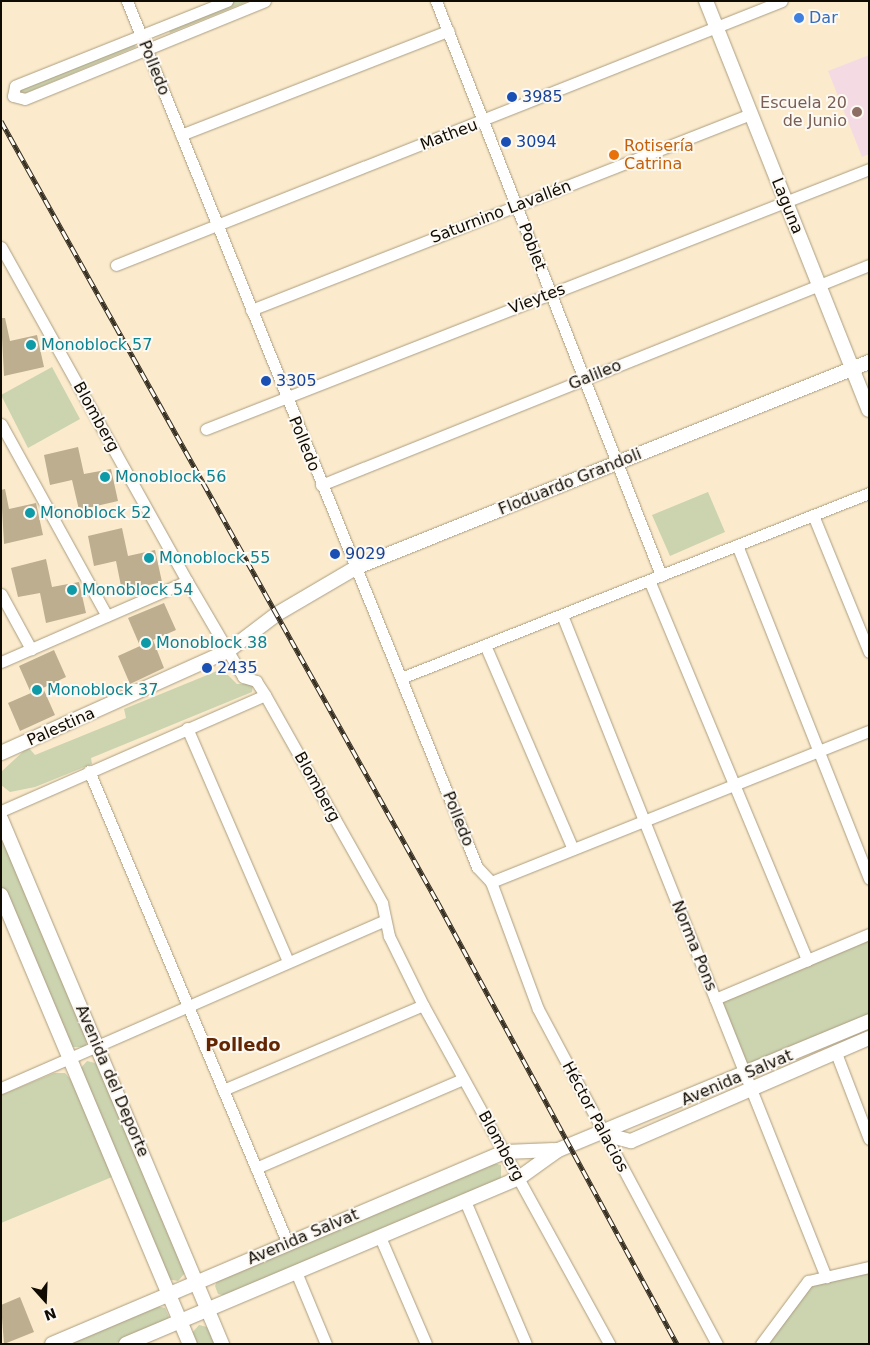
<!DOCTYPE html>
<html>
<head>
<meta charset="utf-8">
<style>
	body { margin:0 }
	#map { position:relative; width:870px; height:1345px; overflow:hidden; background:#fbebcc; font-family:"DejaVu Sans",sans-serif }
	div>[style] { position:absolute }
	.education>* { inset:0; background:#f4dbe3 }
	.green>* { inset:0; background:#cbd3af }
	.building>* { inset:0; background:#bdae90 }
	.roads { filter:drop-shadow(0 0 1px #ac9d80) drop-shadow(0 0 1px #ac9d80) }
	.minor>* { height:11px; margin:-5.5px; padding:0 5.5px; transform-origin:5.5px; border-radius:5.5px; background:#fff }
	.tertiary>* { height:14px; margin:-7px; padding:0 7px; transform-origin:7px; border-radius:7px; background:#fff }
	.rail>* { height:5px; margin-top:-2.5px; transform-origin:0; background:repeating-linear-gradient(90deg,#fdf9f3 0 9px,#362f22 0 18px); box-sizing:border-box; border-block:1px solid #362f22 }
	.dots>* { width:14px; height:14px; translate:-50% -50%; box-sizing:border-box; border:2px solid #fdf9f3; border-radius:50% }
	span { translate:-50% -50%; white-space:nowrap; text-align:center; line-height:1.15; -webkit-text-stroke:4px #fdf9f3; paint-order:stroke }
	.shop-label { font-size:16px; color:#366cbe }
	.left { translate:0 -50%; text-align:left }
	.street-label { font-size:16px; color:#110c03 }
	.transit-label { font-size:16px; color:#164399 }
	.education-label { font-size:16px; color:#785e54 }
	.right { translate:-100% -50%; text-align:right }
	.food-label { font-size:16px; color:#c56008 }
	.culture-label { font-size:16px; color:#0d838f }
	.neighbourhood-label { font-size:18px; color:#632502; font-weight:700 }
	.frame { position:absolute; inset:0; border:2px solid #110c03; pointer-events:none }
	.north { position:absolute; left:20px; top:1275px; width:50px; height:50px; -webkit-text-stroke:4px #fdf9f3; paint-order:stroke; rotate:160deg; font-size:14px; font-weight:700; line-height:20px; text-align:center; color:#110c03 }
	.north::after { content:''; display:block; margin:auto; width:18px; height:22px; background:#110c03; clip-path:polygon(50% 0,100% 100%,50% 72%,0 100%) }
</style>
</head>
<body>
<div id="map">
	<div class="education">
		<i style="clip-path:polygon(869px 55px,869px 154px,862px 157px,828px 71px)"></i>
	</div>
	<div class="green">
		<i style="clip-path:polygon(236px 1px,249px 1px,170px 33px,168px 29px)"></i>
		<i style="clip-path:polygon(134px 42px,136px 47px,21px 95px,18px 90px)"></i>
		<i style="clip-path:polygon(52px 367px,80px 419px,28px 448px,1px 395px)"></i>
		<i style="clip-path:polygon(708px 492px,725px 532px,670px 556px,652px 515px)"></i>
		<i style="clip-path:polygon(222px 669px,237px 684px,253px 684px,252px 692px,91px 758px,92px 764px,35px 787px,10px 792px,1px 785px,1px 772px,28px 747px,35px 755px,126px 718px,124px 709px)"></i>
		<i style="clip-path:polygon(1px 832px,88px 1041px,85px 1047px,69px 1047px,1px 886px)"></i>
		<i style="clip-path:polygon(869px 939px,869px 1014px,748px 1066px,721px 1002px)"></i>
		<i style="clip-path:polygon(87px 1061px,99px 1064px,185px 1273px,178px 1281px,167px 1279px,80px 1069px)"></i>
		<i style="clip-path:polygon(54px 1073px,65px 1073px,74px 1083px,112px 1177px,1px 1223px,1px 1095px)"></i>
		<i style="clip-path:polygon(493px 1163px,501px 1165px,501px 1180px,226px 1296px,218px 1294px,215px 1286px,217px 1281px)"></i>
		<i style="clip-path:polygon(869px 1267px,869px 1344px,761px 1344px,808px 1281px)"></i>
		<i style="clip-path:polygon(157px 1306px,165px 1308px,169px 1317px,164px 1323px,114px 1344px,65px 1344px)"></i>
		<i style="clip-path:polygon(199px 1325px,211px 1328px,217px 1344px,194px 1344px,192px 1333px)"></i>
	</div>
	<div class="building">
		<i style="clip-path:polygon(1px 318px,5px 318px,10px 341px,37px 335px,44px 367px,4px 376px)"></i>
		<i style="clip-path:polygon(78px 447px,84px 474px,111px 469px,118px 501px,79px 510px,72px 480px,50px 485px,44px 455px)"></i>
		<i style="clip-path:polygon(5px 489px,9px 509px,36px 503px,43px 535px,4px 544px,1px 490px)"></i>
		<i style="clip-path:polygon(122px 528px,128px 556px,155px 550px,162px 582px,122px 591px,116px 561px,94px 566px,88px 536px)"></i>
		<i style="clip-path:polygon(46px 559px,52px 587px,79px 582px,86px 613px,46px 623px,40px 593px,18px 597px,11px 568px)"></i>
		<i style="clip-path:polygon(164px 603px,176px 630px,153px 640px,164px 668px,130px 684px,118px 656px,140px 646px,128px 618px)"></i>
		<i style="clip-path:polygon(54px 650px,66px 677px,43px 688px,55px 715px,20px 731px,8px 703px,31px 693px,19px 666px)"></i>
		<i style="clip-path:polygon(20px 1297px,34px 1332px,4px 1344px,1px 1305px)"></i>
	</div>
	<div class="roads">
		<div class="minor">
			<i style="left:127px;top:1px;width:934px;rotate:67.99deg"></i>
			<i style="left:477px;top:867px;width:21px;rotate:47deg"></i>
			<i style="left:491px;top:882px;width:135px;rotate:69.7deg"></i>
			<i style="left:538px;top:1009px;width:380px;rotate:61.9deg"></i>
			<i style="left:227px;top:1px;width:228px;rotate:158.2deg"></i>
			<i style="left:15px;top:86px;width:10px;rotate:101deg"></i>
			<i style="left:13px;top:96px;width:12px;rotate:14deg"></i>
			<i style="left:25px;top:99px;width:259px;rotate:-22.2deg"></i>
			<i style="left:436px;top:1px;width:617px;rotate:68.6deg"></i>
			<i style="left:181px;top:135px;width:287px;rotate:-21.3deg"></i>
			<i style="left:1px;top:247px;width:382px;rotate:60.9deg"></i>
			<i style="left:187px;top:581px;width:111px;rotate:59.7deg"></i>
			<i style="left:243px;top:677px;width:14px;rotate:17deg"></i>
			<i style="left:256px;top:681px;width:17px;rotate:57deg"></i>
			<i style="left:265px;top:695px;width:239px;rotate:60.6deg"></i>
			<i style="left:382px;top:903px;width:34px;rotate:78deg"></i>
			<i style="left:389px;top:936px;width:77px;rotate:63.8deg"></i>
			<i style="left:423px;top:1005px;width:387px;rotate:61.2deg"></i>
			<i style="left:116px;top:265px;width:716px;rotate:-21.62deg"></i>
			<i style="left:251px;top:310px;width:537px;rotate:-21.41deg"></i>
			<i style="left:1px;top:424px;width:219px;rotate:61.1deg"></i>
			<i style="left:206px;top:429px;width:712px;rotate:-21.41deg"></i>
			<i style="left:321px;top:485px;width:591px;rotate:-21.87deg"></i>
			<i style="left:813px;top:515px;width:148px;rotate:67.8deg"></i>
			<i style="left:737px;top:545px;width:359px;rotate:68.4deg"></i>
			<i style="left:649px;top:580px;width:412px;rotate:67.4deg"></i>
			<i style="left:1px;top:594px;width:63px;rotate:61.4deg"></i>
			<i style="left:562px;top:615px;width:713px;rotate:68.26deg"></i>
			<i style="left:485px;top:645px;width:222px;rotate:66.7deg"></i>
			<i style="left:1px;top:662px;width:203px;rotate:-23.5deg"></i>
			<i style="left:401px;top:678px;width:503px;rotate:-21.57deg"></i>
			<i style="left:187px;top:728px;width:254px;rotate:66.6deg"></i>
			<i style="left:89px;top:771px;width:513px;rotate:67.18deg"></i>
			<i style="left:1px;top:811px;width:288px;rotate:-23.7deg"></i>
			<i style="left:491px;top:882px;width:407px;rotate:-21.8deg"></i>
			<i style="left:715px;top:999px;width:167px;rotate:-22.9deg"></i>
			<i style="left:836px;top:1053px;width:92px;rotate:69deg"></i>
			<i style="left:1px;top:1088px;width:419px;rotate:-23.6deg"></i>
			<i style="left:223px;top:1090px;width:217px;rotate:-23deg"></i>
			<i style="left:256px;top:1168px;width:225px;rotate:-23.3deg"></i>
			<i style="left:465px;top:1201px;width:155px;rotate:66.9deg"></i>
			<i style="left:380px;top:1237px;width:116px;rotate:66.7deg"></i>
			<i style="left:296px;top:1272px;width:78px;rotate:67.4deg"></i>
			<i style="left:761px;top:1344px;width:79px;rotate:-53.3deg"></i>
			<i style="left:808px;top:1281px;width:63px;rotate:-12.9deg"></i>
		</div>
		<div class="tertiary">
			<i style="left:706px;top:1px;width:440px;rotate:68.3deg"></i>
			<i style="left:1px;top:753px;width:249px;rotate:-24.2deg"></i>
			<i style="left:228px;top:651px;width:61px;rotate:-37.1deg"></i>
			<i style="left:277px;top:614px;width:93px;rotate:-30.4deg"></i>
			<i style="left:357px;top:567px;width:552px;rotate:-21.82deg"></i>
			<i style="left:1px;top:819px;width:570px;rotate:67.17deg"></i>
			<i style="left:1px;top:895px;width:487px;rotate:67.2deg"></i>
			<i style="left:604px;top:1134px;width:28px;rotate:15deg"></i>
			<i style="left:631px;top:1141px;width:259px;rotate:-23.4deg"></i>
			<i style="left:52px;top:1344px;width:492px;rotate:-23deg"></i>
			<i style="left:505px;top:1152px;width:53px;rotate:-2.2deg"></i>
			<i style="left:126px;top:1344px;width:427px;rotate:-22.9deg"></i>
			<i style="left:519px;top:1178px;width:48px;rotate:-35.7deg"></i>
			<i style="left:558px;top:1150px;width:337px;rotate:-22.5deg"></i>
		</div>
	</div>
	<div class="rail">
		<i style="left:1px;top:121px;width:894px;rotate:60.8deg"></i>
		<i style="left:437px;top:901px;width:504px;rotate:61.55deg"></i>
	</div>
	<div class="dots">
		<i style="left:799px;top:18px;background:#3f7fe0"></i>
		<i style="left:512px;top:97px;background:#1a4fb4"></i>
		<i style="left:857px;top:112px;background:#8d6e63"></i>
		<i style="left:506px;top:142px;background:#1a4fb4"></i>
		<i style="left:614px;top:155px;background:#e8710a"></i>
		<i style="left:31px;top:345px;background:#0f9aa8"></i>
		<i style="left:266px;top:381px;background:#1a4fb4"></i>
		<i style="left:105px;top:477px;background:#0f9aa8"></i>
		<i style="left:30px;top:513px;background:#0f9aa8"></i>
		<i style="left:335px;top:554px;background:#1a4fb4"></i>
		<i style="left:149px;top:558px;background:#0f9aa8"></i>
		<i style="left:72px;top:590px;background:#0f9aa8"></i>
		<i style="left:146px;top:643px;background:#0f9aa8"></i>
		<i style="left:207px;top:668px;background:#1a4fb4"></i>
		<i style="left:37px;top:690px;background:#0f9aa8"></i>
	</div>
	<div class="shop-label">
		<span class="left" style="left:809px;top:18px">Dar</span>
	</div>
	<div class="street-label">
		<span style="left:154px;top:68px;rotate:68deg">Polledo</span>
		<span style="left:449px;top:135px;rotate:-21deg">Matheu</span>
		<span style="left:787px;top:206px;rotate:68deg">Laguna</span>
		<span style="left:501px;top:212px;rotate:-21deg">Saturnino Lavallén</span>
		<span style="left:532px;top:247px;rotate:69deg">Poblet</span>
		<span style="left:537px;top:299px;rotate:-21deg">Vieytes</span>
		<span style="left:595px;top:375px;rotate:-22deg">Galileo</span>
		<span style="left:96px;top:417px;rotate:61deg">Blomberg</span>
		<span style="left:304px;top:444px;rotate:68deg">Polledo</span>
		<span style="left:570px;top:482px;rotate:-22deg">Floduardo Grandoli</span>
		<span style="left:61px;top:727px;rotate:-24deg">Palestina</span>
		<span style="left:317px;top:787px;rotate:61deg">Blomberg</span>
		<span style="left:458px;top:819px;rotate:68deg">Polledo</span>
		<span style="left:694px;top:946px;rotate:68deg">Norma Pons</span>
		<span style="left:737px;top:1078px;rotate:-23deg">Avenida Salvat</span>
		<span style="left:112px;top:1081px;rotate:67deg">Avenida del Deporte</span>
		<span style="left:595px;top:1117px;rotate:62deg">Héctor Palacios</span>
		<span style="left:501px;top:1146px;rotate:61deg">Blomberg</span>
		<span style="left:303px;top:1237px;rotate:-23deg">Avenida Salvat</span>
	</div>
	<div class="transit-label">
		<span class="left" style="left:522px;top:97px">3985</span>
		<span class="left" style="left:516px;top:142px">3094</span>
		<span class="left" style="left:276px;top:381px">3305</span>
		<span class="left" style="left:345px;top:554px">9029</span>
		<span class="left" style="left:217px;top:668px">2435</span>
	</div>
	<div class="education-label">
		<span class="right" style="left:847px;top:112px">Escuela 20<br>de Junio</span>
	</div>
	<div class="food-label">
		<span class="left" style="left:624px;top:155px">Rotisería<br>Catrina</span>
	</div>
	<div class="culture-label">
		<span class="left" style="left:41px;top:345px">Monoblock 57</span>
		<span class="left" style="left:115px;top:477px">Monoblock 56</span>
		<span class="left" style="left:40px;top:513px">Monoblock 52</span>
		<span class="left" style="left:159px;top:558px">Monoblock 55</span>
		<span class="left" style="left:82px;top:590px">Monoblock 54</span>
		<span class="left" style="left:156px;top:643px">Monoblock 38</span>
		<span class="left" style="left:47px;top:690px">Monoblock 37</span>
	</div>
	<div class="neighbourhood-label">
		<span style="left:243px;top:1045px">Polledo</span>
	</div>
	<div class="frame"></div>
	<div class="north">N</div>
</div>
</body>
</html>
